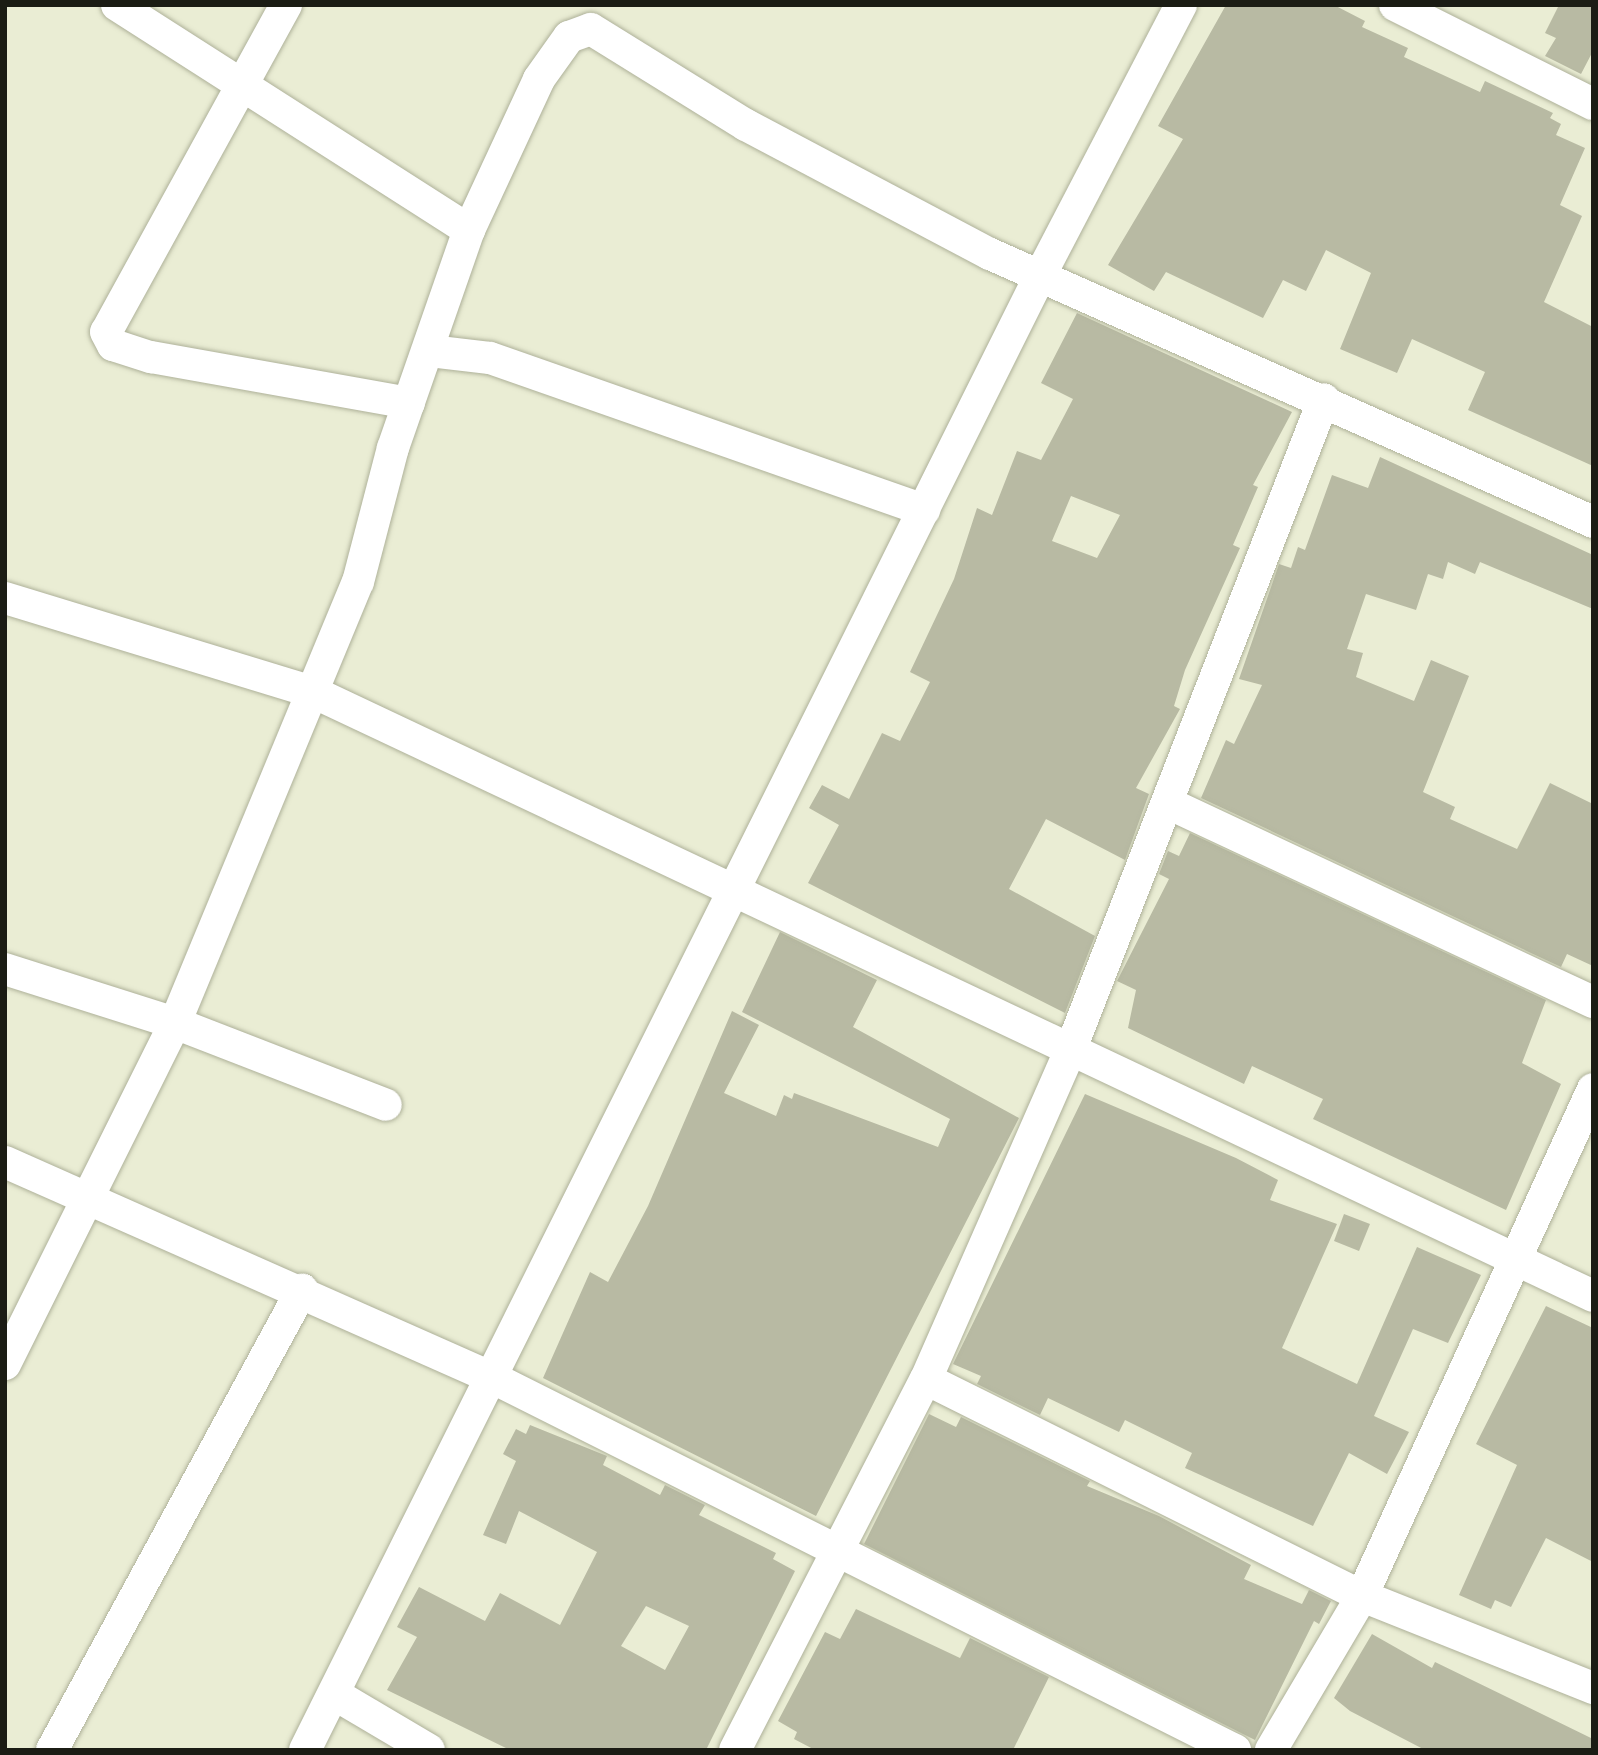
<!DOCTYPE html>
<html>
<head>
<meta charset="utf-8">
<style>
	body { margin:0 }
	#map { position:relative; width:1598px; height:1755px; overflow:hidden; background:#eaedd4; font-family:"Playfair Display",serif }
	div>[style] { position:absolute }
	.building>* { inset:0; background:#b8baa3 }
	.roads { filter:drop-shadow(0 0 2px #aeb199) drop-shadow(0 0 2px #aeb199) }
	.minor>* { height:32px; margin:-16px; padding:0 16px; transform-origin:16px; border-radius:16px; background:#fff }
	span { translate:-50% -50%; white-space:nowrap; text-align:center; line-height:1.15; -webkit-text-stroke:6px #eaedd4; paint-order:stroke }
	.frame { position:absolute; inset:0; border:7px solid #1b1c14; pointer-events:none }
</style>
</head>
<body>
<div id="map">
	<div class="building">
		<i style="clip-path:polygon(1226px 5px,1334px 5px,1365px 21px,1362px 27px,1408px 48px,1404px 57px,1480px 92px,1485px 81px,1553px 113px,1550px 118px,1561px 124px,1556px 135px,1585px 148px,1560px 205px,1582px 216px,1544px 302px,1593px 327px,1593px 466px,1468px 410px,1485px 372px,1412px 339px,1397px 373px,1340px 349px,1371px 273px,1326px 250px,1306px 291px,1283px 280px,1263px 318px,1166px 272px,1154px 291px,1108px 265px,1183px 139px,1158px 126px)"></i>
		<i style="clip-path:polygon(1559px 5px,1593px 5px,1593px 51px,1581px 74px,1545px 56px,1556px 38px,1545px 33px)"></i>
		<i style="clip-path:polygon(evenodd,1077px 313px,1292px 412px,1253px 485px,1258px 487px,1233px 545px,1240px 548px,1185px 670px,1174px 706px,1180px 709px,1136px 788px,1149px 794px,1125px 860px,1046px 819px,1009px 889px,1095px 936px,1065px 1013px,808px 883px,839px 825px,809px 808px,822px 785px,849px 799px,882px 733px,900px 741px,930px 682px,910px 672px,954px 579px,977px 508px,992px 515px,1017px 451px,1041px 460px,1073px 399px,1041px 383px,1077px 313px,1071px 496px,1120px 515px,1097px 558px,1052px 541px,1071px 496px)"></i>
		<i style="clip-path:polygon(1380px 457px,1593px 555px,1593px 609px,1480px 562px,1475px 574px,1448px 562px,1443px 579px,1428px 574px,1416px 610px,1366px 594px,1347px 649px,1363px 653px,1356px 677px,1414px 701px,1431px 660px,1469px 676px,1423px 792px,1455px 807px,1450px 819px,1517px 849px,1550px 783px,1593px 804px,1593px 966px,1567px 954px,1561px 967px,1201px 798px,1226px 740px,1234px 744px,1262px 685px,1239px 679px,1279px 564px,1291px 568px,1298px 547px,1305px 550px,1332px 475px,1368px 488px)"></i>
		<i style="clip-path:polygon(1190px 833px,1546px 1000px,1522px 1063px,1561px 1084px,1506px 1210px,1313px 1119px,1323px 1099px,1252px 1066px,1244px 1084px,1128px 1028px,1136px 990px,1117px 981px,1169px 879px,1159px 874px,1168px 851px,1179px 856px)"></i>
		<i style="clip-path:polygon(780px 932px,877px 980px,853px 1027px,1019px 1118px,816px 1516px,543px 1378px,590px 1272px,608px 1282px,648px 1206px,732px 1011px,759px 1025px,724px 1093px,776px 1116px,784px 1095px,792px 1099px,794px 1093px,938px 1147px,950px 1119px,742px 1012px)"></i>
		<i style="clip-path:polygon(1085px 1094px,1236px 1158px,1278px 1180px,1270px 1200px,1337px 1224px,1282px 1348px,1357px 1384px,1417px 1247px,1481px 1275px,1448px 1343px,1413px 1329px,1374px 1416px,1409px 1432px,1387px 1474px,1349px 1453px,1313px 1526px,1185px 1468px,1192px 1453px,1125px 1420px,1119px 1432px,1048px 1398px,1040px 1415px,977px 1384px,981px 1376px,953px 1364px)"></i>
		<i style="clip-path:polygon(1344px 1214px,1370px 1224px,1359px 1251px,1334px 1241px)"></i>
		<i style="clip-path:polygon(1546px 1306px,1593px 1328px,1593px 1562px,1546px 1538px,1511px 1607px,1495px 1600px,1491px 1609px,1459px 1595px,1517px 1465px,1476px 1444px)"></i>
		<i style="clip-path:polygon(929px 1414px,956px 1427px,961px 1417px,1090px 1481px,1087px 1486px,1159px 1516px,1251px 1565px,1244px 1579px,1302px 1604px,1309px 1590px,1331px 1601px,1319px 1624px,1314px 1621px,1255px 1740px,864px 1544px)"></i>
		<i style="clip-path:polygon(evenodd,530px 1425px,607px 1456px,603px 1465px,660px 1495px,665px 1485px,705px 1505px,699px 1515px,776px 1553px,773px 1559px,795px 1571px,706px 1750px,510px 1750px,387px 1690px,417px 1637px,397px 1627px,419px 1587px,485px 1621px,500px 1593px,560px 1625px,597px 1552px,519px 1511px,506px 1544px,483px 1535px,516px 1461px,503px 1454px,516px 1429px,526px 1434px,530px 1425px,646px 1606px,689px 1626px,665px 1670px,621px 1646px,646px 1606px)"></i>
		<i style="clip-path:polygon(856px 1609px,960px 1658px,970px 1638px,1049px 1677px,1013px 1750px,815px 1750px,794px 1739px,797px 1732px,778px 1721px,825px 1632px,840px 1639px)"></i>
		<i style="clip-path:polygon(1372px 1634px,1432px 1668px,1435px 1662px,1593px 1739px,1593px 1750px,1425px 1750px,1350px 1711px,1334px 1698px)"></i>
	</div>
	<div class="roads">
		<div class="minor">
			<i style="left:117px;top:5px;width:418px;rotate:32.6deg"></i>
			<i style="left:286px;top:5px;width:373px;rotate:118.8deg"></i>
			<i style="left:106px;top:332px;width:15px;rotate:62deg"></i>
			<i style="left:113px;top:345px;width:40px;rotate:18deg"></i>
			<i style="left:151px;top:357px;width:262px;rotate:10.1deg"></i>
			<i style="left:1395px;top:5px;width:221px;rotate:26.6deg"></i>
			<i style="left:430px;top:351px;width:60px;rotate:6.7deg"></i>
			<i style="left:490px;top:358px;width:460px;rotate:19.3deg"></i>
			<i style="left:5px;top:598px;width:322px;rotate:17deg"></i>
			<i style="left:313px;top:692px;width:1415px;rotate:25.26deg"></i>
			<i style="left:1170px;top:804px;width:467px;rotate:25.1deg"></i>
			<i style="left:5px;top:969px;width:178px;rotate:17.6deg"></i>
			<i style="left:175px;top:1023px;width:226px;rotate:21.2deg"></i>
			<i style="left:5px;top:1162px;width:536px;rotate:23.89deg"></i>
			<i style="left:495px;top:1379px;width:828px;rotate:26.63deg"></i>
			<i style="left:5px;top:1364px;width:381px;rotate:-63.5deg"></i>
			<i style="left:175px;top:1023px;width:477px;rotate:-67.5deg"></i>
			<i style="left:358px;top:582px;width:138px;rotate:-75.4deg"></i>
			<i style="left:393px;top:448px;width:231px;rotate:-70.8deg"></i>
			<i style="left:469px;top:230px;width:166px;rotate:-65.1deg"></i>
			<i style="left:539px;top:79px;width:52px;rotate:-54.5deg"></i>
			<i style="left:569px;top:37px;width:23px;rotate:-20deg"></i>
			<i style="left:591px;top:29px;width:182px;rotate:31.8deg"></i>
			<i style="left:746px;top:125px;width:276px;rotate:27.9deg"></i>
			<i style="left:990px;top:254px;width:660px;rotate:23.96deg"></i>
			<i style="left:926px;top:1379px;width:487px;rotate:26.5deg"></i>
			<i style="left:1362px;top:1596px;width:249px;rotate:21.7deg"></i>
			<i style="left:336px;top:1695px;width:108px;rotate:30.6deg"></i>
			<i style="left:52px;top:1750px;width:524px;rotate:-61.48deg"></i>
			<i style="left:305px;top:1750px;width:1652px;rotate:-63.5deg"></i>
			<i style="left:1042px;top:272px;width:301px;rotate:-62.5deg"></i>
			<i style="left:735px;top:1750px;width:417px;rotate:-62.8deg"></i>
			<i style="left:926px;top:1379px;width:364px;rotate:-66.3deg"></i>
			<i style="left:1072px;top:1046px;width:694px;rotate:-68.72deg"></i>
			<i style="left:1271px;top:1750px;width:179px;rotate:-59.4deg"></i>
			<i style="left:1362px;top:1596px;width:557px;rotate:-65.5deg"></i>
		</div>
	</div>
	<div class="frame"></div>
</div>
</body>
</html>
